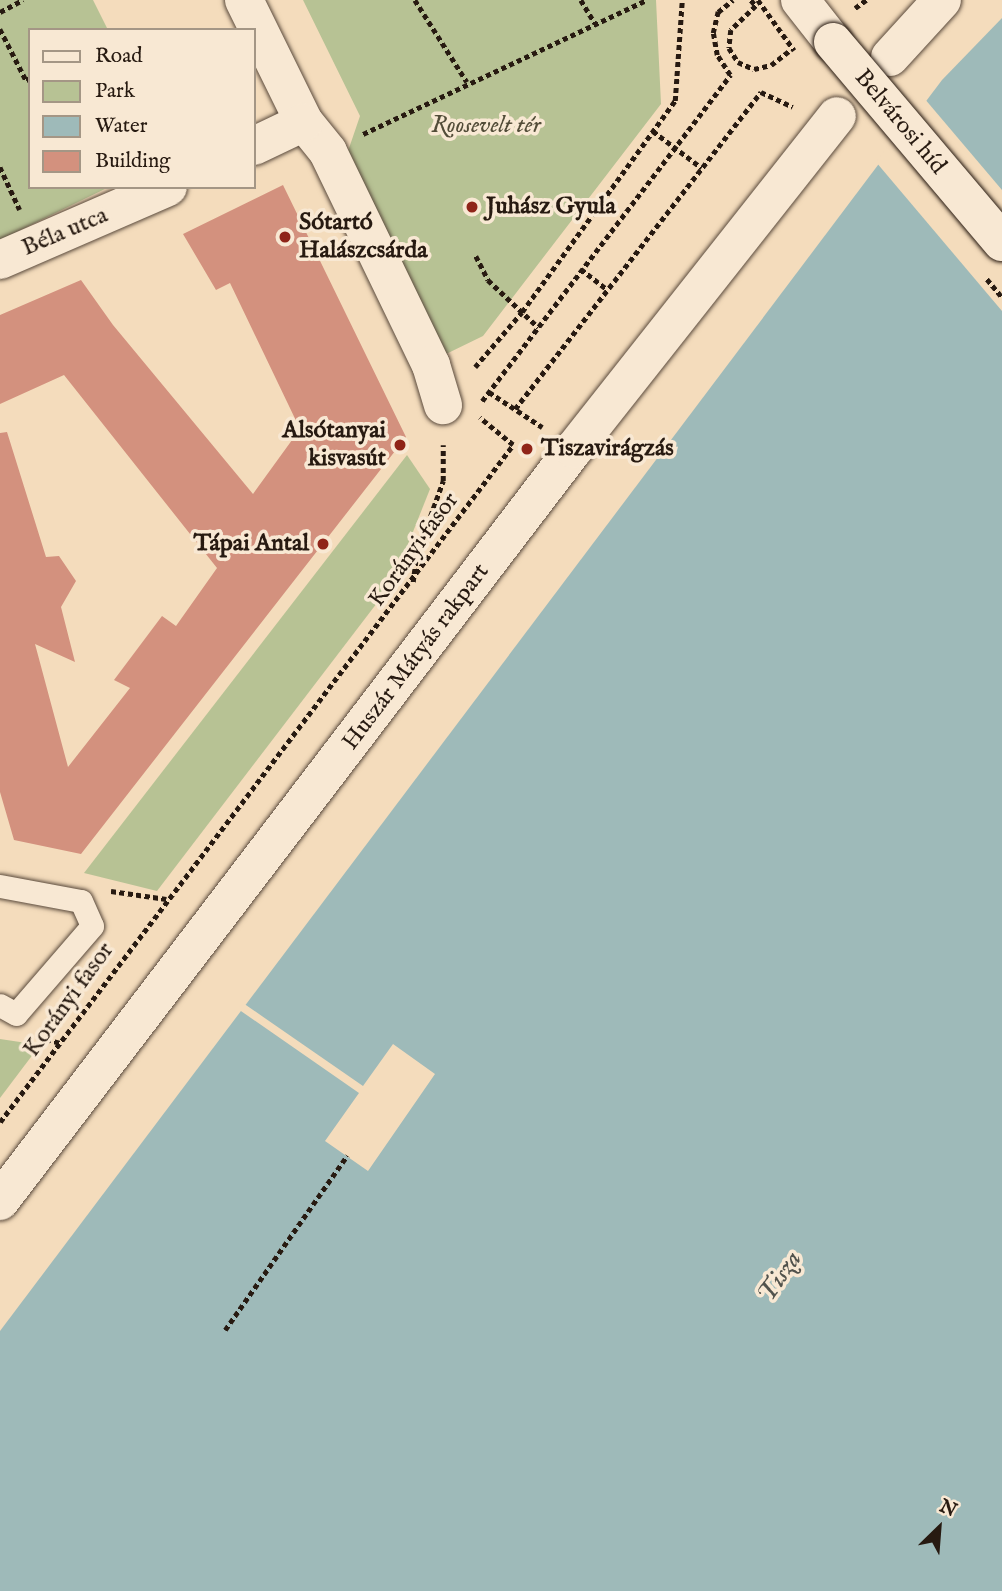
<!DOCTYPE html>
<html>
<head>
<meta charset="utf-8">
<style>
	body { margin:0 }
	#map { position:relative; width:1002px; height:1591px; overflow:hidden; background:#f4dcbc; font-family:"IM FELL English",serif }
	div>[style] { position:absolute }
	.green>* { inset:0; background:#b7c294 }
	.water>* { inset:0; background:#9ebab9 }
	.pier>* { inset:0; background:#f4dcbc }
	.building>* { inset:0; background:#d3917e }
	.path>* { height:4.5px; margin-top:-2.25px; transform-origin:0; background:repeating-linear-gradient(90deg,#271a11 0 5px,transparent 0 8.5px) }
	.roads { filter:drop-shadow(0 0 2px #5a4a3c) drop-shadow(0 0 2px #5a4a3c) }
	.lane>* { height:23px; margin:-11.5px; padding:0 11.5px; transform-origin:11.5px; border-radius:11.5px; background:#f8e8d3 }
	.street>* { height:38px; margin:-19px; padding:0 19px; transform-origin:19px; border-radius:19px; background:#f8e8d3 }
	.secondary>* { height:38px; margin:-19px; padding:0 19px; transform-origin:19px; border-radius:19px; background:#f8e8d3 }
	.path-bridge>* { height:4.5px; margin-top:-2.25px; transform-origin:0; background:repeating-linear-gradient(90deg,#271a11 0 5px,transparent 0 8.5px) }
	.bridges { filter:drop-shadow(0 0 2px #271a11) drop-shadow(0 0 2px #271a11) }
	.secondary-bridge>* { height:38px; margin:-19px; padding:0 19px; transform-origin:19px; border-radius:19px; background:#f8e8d3 }
	.dots>* { width:19px; height:19px; translate:-50% -50%; box-sizing:border-box; border:4px solid #f8e8d3; border-radius:50% }
	span { translate:-50% -50%; white-space:nowrap; text-align:center; line-height:1.15; -webkit-text-stroke:7px #f8e8d3; paint-order:stroke }
	.street-label { font-size:24px; color:#271a11 }
	.park-label { font-size:24px; color:#524c38; font-style:italic }
	.poi-label { font-size:24px; color:#271a11; font-weight:700 }
	.left { translate:0 -50%; text-align:left }
	.right { translate:-100% -50%; text-align:right }
	.water-label { font-size:26px; color:#51524c; font-style:italic }
	.legend { position:absolute; left:28px; top:28px; width:228px; height:161px; box-sizing:border-box; background:#f8e8d3; border:2px solid #a49685; margin:0; padding:9px 12px; list-style:none; font-size:21px; color:#271a11 }
	.legend li { display:flex; align-items:center; gap:14px; height:35px }
	.legend b { width:35px; border:2px solid #a49685 }
	.north { position:absolute; left:904px; top:1493px; width:70px; height:70px; -webkit-text-stroke:5px #f8e8d3; paint-order:stroke; rotate:25deg; font-size:19px; font-weight:700; line-height:28px; text-align:center; color:#271a11 }
	.north::after { content:''; display:block; margin:auto; width:24px; height:32px; background:#271a11; clip-path:polygon(50% 0,100% 100%,50% 72%,0 100%) }
</style>
</head>
<body>
<div id="map">
	<div class="green">
		<i style="clip-path:polygon(0 0,93px 0,108px 30px,30px 30px,30px 187px,109px 187px,0 240px)"></i>
		<i style="clip-path:polygon(303px 0,656px 0,661px 104px,483px 336px,444px 355px,347px 154px,360px 116px)"></i>
		<i style="clip-path:polygon(407px 455px,430px 489px,393px 582px,157px 891px,84px 873px)"></i>
		<i style="clip-path:polygon(0 1039px,40px 1045px,0 1098px)"></i>
	</div>
	<div class="water">
		<i style="clip-path:polygon(1002px 18px,1002px 1591px,0 1591px,0 1331px,942px 80px)"></i>
	</div>
	<div class="pier">
		<i style="clip-path:polygon(924px 98px,1002px 190px,1002px 311px,876px 162px)"></i>
		<i style="clip-path:polygon(243px 1003px,363px 1086px,393px 1044px,435px 1074px,368px 1171px,325px 1141px,359px 1093px,238px 1009px)"></i>
	</div>
	<div class="building">
		<i style="clip-path:polygon(283px 185px,406px 437px,81px 854px,14px 840px,0 792px,0 433px,7px 432px,46px 557px,59px 556px,76px 581px,61px 607px,75px 662px,35px 644px,68px 767px,130px 688px,114px 680px,162px 616px,176px 626px,217px 568px,64px 375px,0 404px,0 315px,81px 280px,113px 325px,253px 494px,300px 429px,230px 283px,216px 290px,183px 234px)"></i>
	</div>
	<div class="path">
		<i style="left:415px;top:0;width:97px;rotate:57.6deg"></i>
		<i style="left:581px;top:0;width:27px;rotate:59deg"></i>
		<i style="left:751px;top:0;width:8px;rotate:50deg"></i>
		<i style="left:756px;top:6px;width:35px;rotate:136deg"></i>
		<i style="left:731px;top:30px;width:18px;rotate:96deg"></i>
		<i style="left:729px;top:48px;width:17px;rotate:57deg"></i>
		<i style="left:738px;top:62px;width:17px;rotate:24deg"></i>
		<i style="left:754px;top:69px;width:17px;rotate:-13deg"></i>
		<i style="left:771px;top:65px;width:24px;rotate:-38deg"></i>
		<i style="left:855px;top:8px;width:14px;rotate:-36deg"></i>
		<i style="left:0;top:12px;width:26px;rotate:-28deg"></i>
		<i style="left:0;top:29px;width:57px;rotate:63deg"></i>
		<i style="left:26px;top:80px;width:4px;rotate:-27deg"></i>
		<i style="left:653px;top:131px;width:61px;rotate:37.1deg"></i>
		<i style="left:363px;top:134px;width:313px;rotate:-25.3deg"></i>
		<i style="left:0;top:167px;width:47px;rotate:65.1deg"></i>
		<i style="left:476px;top:256px;width:27px;rotate:63deg"></i>
		<i style="left:488px;top:280px;width:69px;rotate:43.2deg"></i>
		<i style="left:581px;top:269px;width:33px;rotate:38deg"></i>
		<i style="left:475px;top:367px;width:72px;rotate:-49.5deg"></i>
		<i style="left:522px;top:312px;width:261px;rotate:-54.1deg"></i>
		<i style="left:675px;top:101px;width:101px;rotate:-86deg"></i>
		<i style="left:489px;top:392px;width:64px;rotate:33.4deg"></i>
		<i style="left:482px;top:401px;width:410px;rotate:-52.7deg"></i>
		<i style="left:730px;top:75px;width:24px;rotate:-123deg"></i>
		<i style="left:717px;top:55px;width:22px;rotate:-100deg"></i>
		<i style="left:713px;top:33px;width:22px;rotate:-77deg"></i>
		<i style="left:718px;top:12px;width:19px;rotate:-39deg"></i>
		<i style="left:515px;top:409px;width:401px;rotate:-52.2deg"></i>
		<i style="left:761px;top:92px;width:35px;rotate:25deg"></i>
		<i style="left:413px;top:582px;width:26px;rotate:-83deg"></i>
		<i style="left:416px;top:556px;width:80px;rotate:-70.2deg"></i>
		<i style="left:443px;top:481px;width:36px;rotate:-90deg"></i>
		<i style="left:111px;top:891px;width:56px;rotate:8.3deg"></i>
		<i style="left:38px;top:1037px;width:23px;rotate:15deg"></i>
		<i style="left:0;top:1122px;width:849px;rotate:-52.85deg"></i>
		<i style="left:513px;top:445px;width:43px;rotate:-140.7deg"></i>
		<i style="left:225px;top:1330px;width:213px;rotate:-55deg"></i>
	</div>
	<div class="roads">
		<div class="lane">
			<i style="left:0;top:886px;width:82px;rotate:10.5deg"></i>
			<i style="left:81px;top:901px;width:27px;rotate:66deg"></i>
			<i style="left:92px;top:926px;width:116px;rotate:130.8deg"></i>
			<i style="left:16px;top:1014px;width:18px;rotate:-151deg"></i>
		</div>
		<div class="street">
			<i style="left:244px;top:0;width:136px;rotate:63.8deg"></i>
			<i style="left:304px;top:122px;width:38px;rotate:51deg"></i>
			<i style="left:328px;top:152px;width:237px;rotate:64.2deg"></i>
			<i style="left:431px;top:365px;width:42px;rotate:73.3deg"></i>
			<i style="left:254px;top:146px;width:55px;rotate:-25.6deg"></i>
			<i style="left:0;top:260px;width:183px;rotate:-23.5deg"></i>
		</div>
		<div class="secondary">
			<i style="left:800px;top:0;width:53px;rotate:51.8deg"></i>
			<i style="left:890px;top:57px;width:77px;rotate:-47.6deg"></i>
			<i style="left:0;top:1201px;width:946px;rotate:-52.65deg"></i>
			<i style="left:574px;top:449px;width:424px;rotate:-51.7deg"></i>
		</div>
	</div>
	<div class="path-bridge">
		<i style="left:758px;top:0;width:62px;rotate:54.2deg"></i>
		<i style="left:987px;top:279px;width:23px;rotate:50deg"></i>
	</div>
	<div class="bridges">
		<div class="secondary-bridge">
			<i style="left:833px;top:42px;width:262px;rotate:49.8deg"></i>
		</div>
	</div>
	<div class="dots">
		<i style="left:472px;top:207px;background:#8f2418"></i>
		<i style="left:285px;top:237px;background:#8f2418"></i>
		<i style="left:400px;top:445px;background:#8f2418"></i>
		<i style="left:527px;top:449px;background:#8f2418"></i>
		<i style="left:323px;top:544px;background:#8f2418"></i>
	</div>
	<div class="street-label">
		<span style="left:900px;top:122px;rotate:50deg">Belvárosi híd</span>
		<span style="left:65px;top:232px;rotate:-23deg">Béla utca</span>
		<span style="left:414px;top:550px;rotate:-54deg">Korányi fasor</span>
		<span style="left:416px;top:657px;rotate:-53deg">Huszár Mátyás rakpart</span>
		<span style="left:69px;top:1000px;rotate:-54deg">Korányi fasor</span>
	</div>
	<div class="park-label">
		<span style="left:486px;top:126px">Roosevelt tér</span>
	</div>
	<div class="poi-label">
		<span class="left" style="left:486px;top:207px">Juhász Gyula</span>
		<span class="left" style="left:299px;top:237px">Sótartó<br>Halászcsárda</span>
		<span class="right" style="left:386px;top:445px">Alsótanyai<br>kisvasút</span>
		<span class="left" style="left:541px;top:449px">Tiszavirágzás</span>
		<span class="right" style="left:309px;top:544px">Tápai Antal</span>
	</div>
	<div class="water-label">
		<span style="left:780px;top:1277px;rotate:-55deg">Tisza</span>
	</div>
	<ul class="legend">
	<li><b style="height:9px;background:#f8e8d3"></b>Road</li>
	<li><b style="height:19px;background:#b7c294"></b>Park</li>
	<li><b style="height:19px;background:#9ebab9"></b>Water</li>
	<li><b style="height:19px;background:#d3917e"></b>Building</li>
	</ul>
	<div class="north">N</div>
</div>
</body>
</html>
